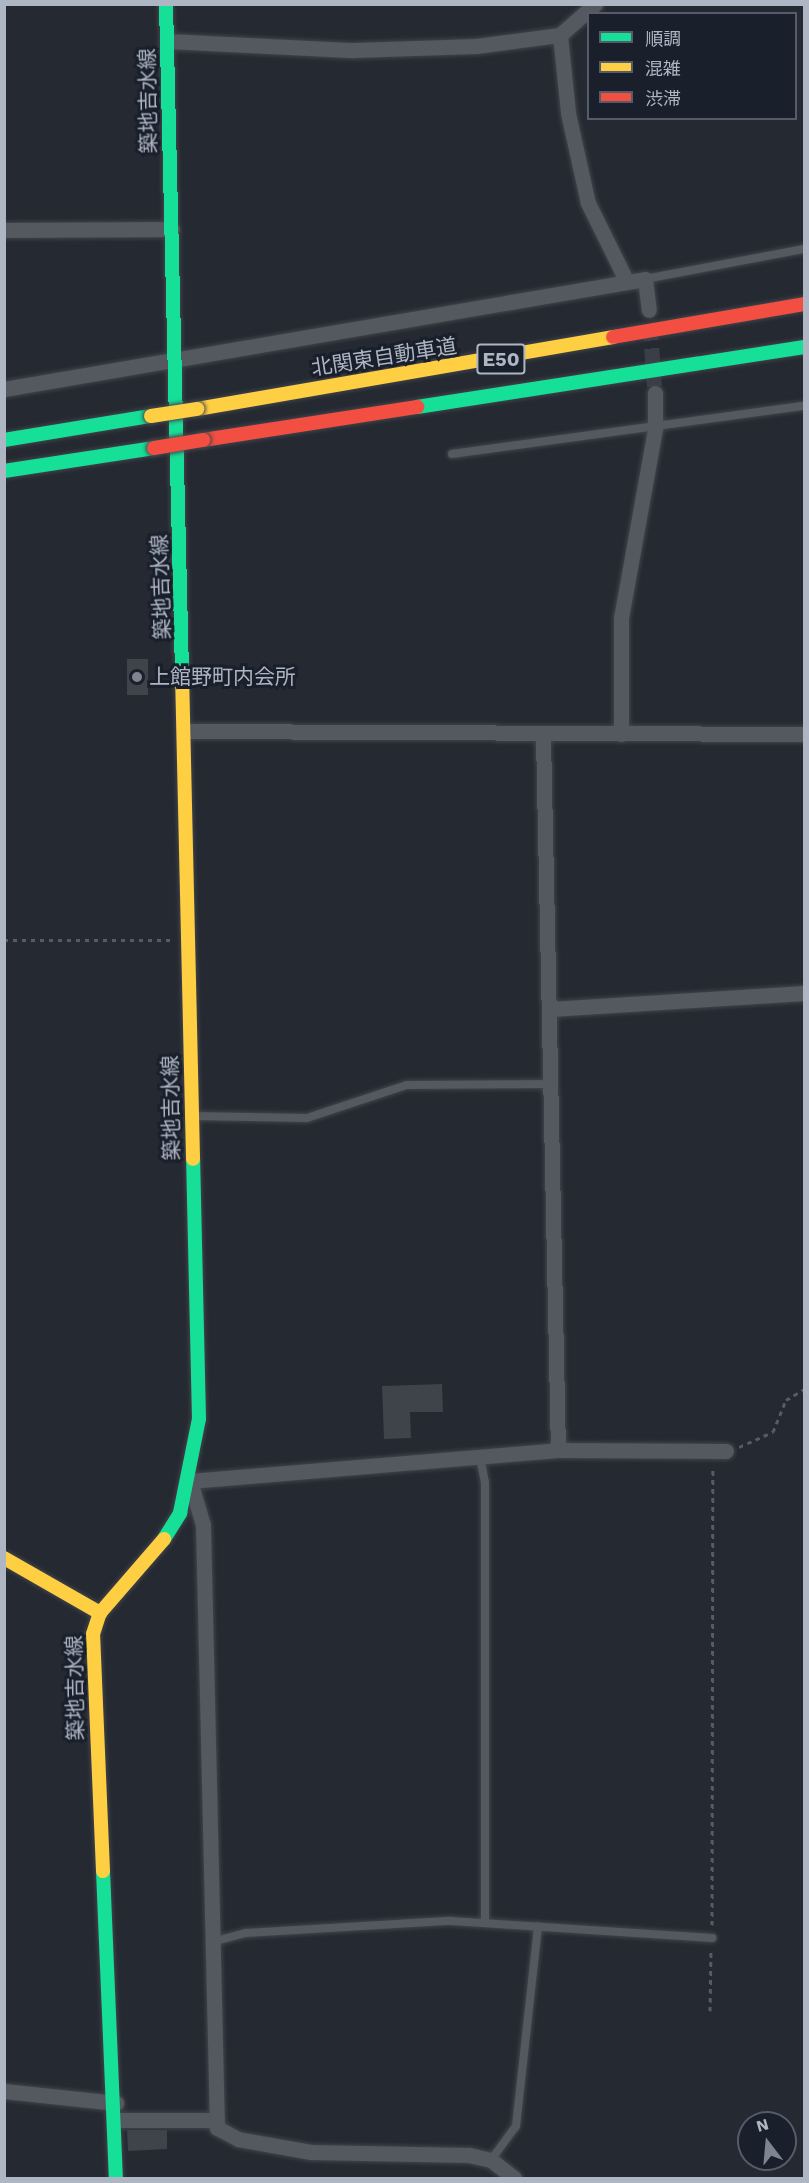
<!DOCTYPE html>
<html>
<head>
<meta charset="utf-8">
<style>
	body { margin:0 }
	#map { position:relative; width:809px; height:2183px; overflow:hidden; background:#252931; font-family:"Work Sans","Noto Sans JP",sans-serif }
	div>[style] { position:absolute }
	.building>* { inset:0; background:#3f434a }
	.street-tunnel>* { height:15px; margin-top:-7.5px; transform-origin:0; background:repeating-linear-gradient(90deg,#3a3e47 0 15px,transparent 0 23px) }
	.path>* { height:3px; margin-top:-1.5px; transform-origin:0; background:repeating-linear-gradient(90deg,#575c63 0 4.5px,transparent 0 9px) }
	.roads { filter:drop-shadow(0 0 2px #41444a) drop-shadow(0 0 2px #41444a) }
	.lane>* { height:8px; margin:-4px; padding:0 4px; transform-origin:4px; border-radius:4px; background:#54585f }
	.street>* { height:15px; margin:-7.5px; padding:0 7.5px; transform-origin:7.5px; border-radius:7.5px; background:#54585f }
	.fast>* { height:14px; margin:-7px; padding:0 7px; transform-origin:7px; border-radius:7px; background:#16e098 }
	.slow>* { height:14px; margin:-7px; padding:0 7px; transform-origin:7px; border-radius:7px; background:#ffcf43 }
	.jam>* { height:14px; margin:-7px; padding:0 7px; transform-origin:7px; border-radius:7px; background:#f24e42 }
	.bridges { filter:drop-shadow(0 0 2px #42454d) drop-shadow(0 0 2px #42454d) }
	.slow-bridge>* { height:14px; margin:-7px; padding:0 7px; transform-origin:7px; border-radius:7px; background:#ffcf43 }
	.jam-bridge>* { height:14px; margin:-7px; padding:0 7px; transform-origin:7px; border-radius:7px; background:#f24e42 }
	.dots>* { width:16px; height:16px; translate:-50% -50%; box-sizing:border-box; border:3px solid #191f2b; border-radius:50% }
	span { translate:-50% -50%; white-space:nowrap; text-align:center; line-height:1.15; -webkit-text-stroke:6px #191f2b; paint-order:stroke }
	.shield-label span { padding:2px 4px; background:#191f2b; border:2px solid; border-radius:4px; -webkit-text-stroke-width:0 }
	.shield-label { font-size:20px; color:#aeb5c3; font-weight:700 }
	.street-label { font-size:21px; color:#aeb5c3 }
	.poi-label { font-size:21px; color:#aeb5c3 }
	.left { translate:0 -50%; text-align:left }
	.frame { position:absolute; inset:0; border:6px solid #aeb5c3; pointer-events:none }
	.legend { position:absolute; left:587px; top:12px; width:210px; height:108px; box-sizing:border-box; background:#191f2b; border:2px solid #555b68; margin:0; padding:8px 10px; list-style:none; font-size:18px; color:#aeb5c3 }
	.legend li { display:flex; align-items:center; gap:12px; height:30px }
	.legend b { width:30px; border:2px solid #555b68 }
	.north { position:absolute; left:737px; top:2111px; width:60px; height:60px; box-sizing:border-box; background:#191f2b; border:2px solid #555b68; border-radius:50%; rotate:344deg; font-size:16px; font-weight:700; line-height:24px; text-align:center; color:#aeb5c3 }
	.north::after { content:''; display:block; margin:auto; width:21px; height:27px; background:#7e8490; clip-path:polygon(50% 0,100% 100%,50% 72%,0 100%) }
</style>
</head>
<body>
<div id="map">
	<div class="building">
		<i style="clip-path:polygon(127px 659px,148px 659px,148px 695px,127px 695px)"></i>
		<i style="clip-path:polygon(442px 1384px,443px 1412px,410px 1412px,411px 1438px,384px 1439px,382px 1386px)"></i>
		<i style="clip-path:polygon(127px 2130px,167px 2130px,167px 2149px,128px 2151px)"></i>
	</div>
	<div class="street-tunnel">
		<i style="left:650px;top:325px;width:68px;rotate:85.8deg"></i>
	</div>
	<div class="path">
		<i style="left:4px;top:940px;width:167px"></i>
		<i style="left:739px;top:1447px;width:37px;rotate:-24deg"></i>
		<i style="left:773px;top:1432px;width:35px;rotate:-68deg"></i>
		<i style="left:786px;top:1400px;width:21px;rotate:-31deg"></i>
		<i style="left:712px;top:1925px;width:458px;rotate:-89.9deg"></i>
		<i style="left:710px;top:2011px;width:61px;rotate:-89.1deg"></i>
	</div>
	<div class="roads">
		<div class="lane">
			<i style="left:645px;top:279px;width:162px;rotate:-10.7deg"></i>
			<i style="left:452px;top:454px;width:355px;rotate:-7.8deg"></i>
			<i style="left:193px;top:1116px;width:114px;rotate:1deg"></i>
			<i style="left:307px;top:1118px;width:105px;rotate:-18.3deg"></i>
			<i style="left:407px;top:1085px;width:144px;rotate:-0.4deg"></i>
			<i style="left:480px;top:1457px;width:25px;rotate:79deg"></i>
			<i style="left:485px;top:1482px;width:439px;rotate:90deg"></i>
			<i style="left:212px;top:1942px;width:35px;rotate:-15deg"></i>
			<i style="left:246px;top:1933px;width:205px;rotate:-3.4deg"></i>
			<i style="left:451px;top:1921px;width:262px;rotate:3.7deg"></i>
			<i style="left:491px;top:2160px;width:42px;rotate:-53.7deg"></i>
			<i style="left:516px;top:2126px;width:201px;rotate:-83.7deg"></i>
		</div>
		<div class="street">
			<i style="left:560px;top:35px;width:78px;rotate:84.1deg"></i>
			<i style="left:568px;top:113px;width:92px;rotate:77.5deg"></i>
			<i style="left:588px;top:203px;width:88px;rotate:63.7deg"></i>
			<i style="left:167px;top:41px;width:187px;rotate:2.8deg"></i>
			<i style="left:354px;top:50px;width:122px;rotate:-1.9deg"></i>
			<i style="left:476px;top:46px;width:85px;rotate:-7.5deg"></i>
			<i style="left:560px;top:35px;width:47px;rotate:-41.5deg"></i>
			<i style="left:4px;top:230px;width:168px;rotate:-0.3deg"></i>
			<i style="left:4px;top:389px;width:650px;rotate:-9.74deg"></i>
			<i style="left:645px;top:279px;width:31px;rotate:83deg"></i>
			<i style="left:187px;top:731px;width:617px;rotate:0.28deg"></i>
			<i style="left:621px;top:734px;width:116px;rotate:-90deg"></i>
			<i style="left:621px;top:618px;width:192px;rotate:-79.8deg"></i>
			<i style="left:655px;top:429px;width:36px;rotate:-90deg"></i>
			<i style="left:543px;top:736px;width:714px;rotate:88.8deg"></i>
			<i style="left:550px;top:1009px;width:255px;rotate:-3.6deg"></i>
			<i style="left:4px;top:2091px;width:113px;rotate:6.1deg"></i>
			<i style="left:116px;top:2120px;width:98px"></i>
			<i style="left:514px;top:2178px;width:29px;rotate:-142deg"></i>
			<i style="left:491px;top:2160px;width:23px;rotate:-167deg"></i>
			<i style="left:469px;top:2155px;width:158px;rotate:-178.9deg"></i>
			<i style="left:311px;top:2152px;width:74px;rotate:-169.9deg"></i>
			<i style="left:238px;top:2139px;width:24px;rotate:-152deg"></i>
			<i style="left:217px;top:2128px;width:603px;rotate:-91.33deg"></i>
			<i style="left:203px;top:1525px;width:46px;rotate:-106.5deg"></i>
			<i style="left:190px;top:1481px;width:369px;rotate:-4.8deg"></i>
			<i style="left:558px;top:1450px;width:168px;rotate:0.3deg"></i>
		</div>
		<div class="fast">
			<i style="left:166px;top:4px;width:669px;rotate:88.63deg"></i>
			<i style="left:417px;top:407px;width:392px;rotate:-8.8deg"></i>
			<i style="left:4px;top:440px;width:149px;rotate:-9.3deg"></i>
			<i style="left:4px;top:471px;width:152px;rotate:-8.7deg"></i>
			<i style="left:164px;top:1539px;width:31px;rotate:-58deg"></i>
			<i style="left:180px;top:1513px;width:96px;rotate:-78.6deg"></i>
			<i style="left:199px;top:1419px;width:260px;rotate:-91.3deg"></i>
			<i style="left:103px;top:1871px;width:307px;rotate:87.6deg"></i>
		</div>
		<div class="slow">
			<i style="left:197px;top:409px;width:422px;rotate:-9.8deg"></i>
			<i style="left:182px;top:673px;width:486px;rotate:88.7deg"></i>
			<i style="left:4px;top:1558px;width:111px;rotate:29.8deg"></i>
			<i style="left:103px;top:1871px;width:237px;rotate:-92.4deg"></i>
			<i style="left:93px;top:1634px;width:22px;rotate:-72deg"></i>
			<i style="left:100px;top:1613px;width:98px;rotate:-49.1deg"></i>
		</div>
		<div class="jam">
			<i style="left:613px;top:337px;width:194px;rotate:-9.8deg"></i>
			<i style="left:203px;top:440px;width:217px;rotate:-8.8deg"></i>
		</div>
	</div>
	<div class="bridges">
		<div class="slow-bridge">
			<i style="left:151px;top:416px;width:47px;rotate:-8.7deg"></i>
		</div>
		<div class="jam-bridge">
			<i style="left:154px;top:448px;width:50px;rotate:-9.3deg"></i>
		</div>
	</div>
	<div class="dots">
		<i style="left:137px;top:677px;background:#7e8490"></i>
	</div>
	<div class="shield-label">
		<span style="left:501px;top:359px">E50</span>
	</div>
	<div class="street-label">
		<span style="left:148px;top:101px;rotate:-91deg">築地吉水線</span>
		<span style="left:384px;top:357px;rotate:-9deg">北関東自動車道</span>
		<span style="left:161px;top:587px;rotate:-92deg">築地吉水線</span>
		<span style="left:171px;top:1108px;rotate:-91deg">築地吉水線</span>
		<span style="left:75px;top:1688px;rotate:-91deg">築地吉水線</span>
	</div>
	<div class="poi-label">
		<span class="left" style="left:149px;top:677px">上館野町内会所</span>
	</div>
	<div class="frame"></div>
	<ul class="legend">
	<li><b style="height:8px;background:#16e098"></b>順調</li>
	<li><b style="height:8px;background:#ffcf43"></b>混雑</li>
	<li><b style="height:8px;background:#f24e42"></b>渋滞</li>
	</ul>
	<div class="north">N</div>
</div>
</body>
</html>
